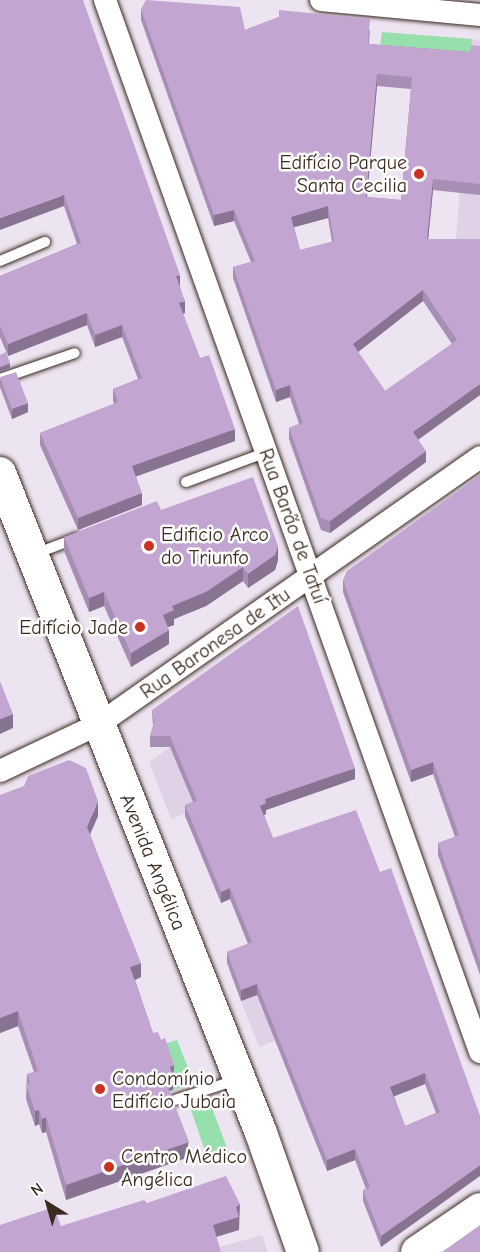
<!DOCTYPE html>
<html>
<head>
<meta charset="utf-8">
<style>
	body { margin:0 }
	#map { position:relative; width:480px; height:1252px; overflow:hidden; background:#ede4f1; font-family:"Comic Neue",sans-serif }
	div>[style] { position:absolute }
	.built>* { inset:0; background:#e0d1e7 }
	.green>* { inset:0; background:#97dfad }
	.roads { filter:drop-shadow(0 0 2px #3b2a1e) drop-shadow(0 0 2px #3b2a1e) }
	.lane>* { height:10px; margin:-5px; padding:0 5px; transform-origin:5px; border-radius:5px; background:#fff }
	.street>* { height:22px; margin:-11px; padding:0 11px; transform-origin:11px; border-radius:11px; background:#fff }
	.secondary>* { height:32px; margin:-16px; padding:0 16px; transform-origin:16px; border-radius:16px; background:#fff }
	.wall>* { inset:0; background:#a78eb4 }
	.shaded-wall>* { inset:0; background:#887492 }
	.building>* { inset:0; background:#c2a5d1 }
	.dots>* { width:16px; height:16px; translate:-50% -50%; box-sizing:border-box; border:3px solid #fff; border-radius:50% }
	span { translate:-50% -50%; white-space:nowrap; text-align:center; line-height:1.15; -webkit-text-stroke:5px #fff; paint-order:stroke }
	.poi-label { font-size:20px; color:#3b2a1e }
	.right { translate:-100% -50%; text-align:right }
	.left { translate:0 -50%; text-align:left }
	.street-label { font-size:20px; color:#3b2a1e }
	.north { position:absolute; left:18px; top:1174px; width:60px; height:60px; -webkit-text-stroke:4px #fff; paint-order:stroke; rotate:323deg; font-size:16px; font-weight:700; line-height:24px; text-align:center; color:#3b2a1e }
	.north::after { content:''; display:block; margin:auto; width:21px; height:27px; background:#3b2a1e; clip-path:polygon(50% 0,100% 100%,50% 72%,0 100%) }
</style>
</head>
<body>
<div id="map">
	<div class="built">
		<i style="clip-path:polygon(472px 39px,480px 40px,480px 250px,455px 250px)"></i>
		<i style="clip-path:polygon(185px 737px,271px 780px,171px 819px,149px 762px)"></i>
		<i style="clip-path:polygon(336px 963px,353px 1010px,259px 1047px,241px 1001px)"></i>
		<i style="clip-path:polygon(262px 1235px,268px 1252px,202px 1252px)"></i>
	</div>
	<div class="green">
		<i style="clip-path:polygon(382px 32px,472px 39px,470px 63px,379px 56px)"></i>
		<i style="clip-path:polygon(177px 1040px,194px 1083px,173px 1090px,170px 1081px,174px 1079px,158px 1046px)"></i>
		<i style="clip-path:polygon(207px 1095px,229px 1153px,208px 1160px,188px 1101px)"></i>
	</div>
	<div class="roads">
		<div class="lane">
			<i style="left:0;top:261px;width:49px;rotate:-22.9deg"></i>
			<i style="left:0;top:379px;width:79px;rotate:-19.1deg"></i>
			<i style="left:186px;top:482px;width:86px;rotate:-20.3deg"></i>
			<i style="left:35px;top:554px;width:45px;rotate:-20.9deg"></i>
			<i style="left:175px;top:1100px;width:64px;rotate:-18.2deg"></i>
		</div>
		<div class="street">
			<i style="left:105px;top:0;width:1117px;rotate:70.38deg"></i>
			<i style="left:321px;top:0;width:160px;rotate:5.4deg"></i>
			<i style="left:0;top:771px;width:110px;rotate:-25.4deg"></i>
			<i style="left:99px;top:724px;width:465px;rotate:-35deg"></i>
		</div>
		<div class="secondary">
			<i style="left:0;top:473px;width:710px;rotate:68.42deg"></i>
			<i style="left:261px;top:1133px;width:126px;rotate:70.6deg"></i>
			<i style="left:417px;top:1252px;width:76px;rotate:-34.3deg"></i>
		</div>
	</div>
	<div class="wall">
		<i style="clip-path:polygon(0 0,180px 287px,185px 313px,183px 314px,200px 358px,235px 441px,136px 476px,142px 505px,78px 530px,40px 445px,40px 433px,114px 404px,113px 401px,113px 389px,138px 379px,122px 337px,95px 347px,87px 325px,8px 356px,0 337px,0 276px,77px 244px,64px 206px)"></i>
		<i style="clip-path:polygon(evenodd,141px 9px,245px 30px,279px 17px,279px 10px,370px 30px,369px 44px,470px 52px,480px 46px,480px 195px,433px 190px,428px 239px,480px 395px,418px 440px,426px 462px,330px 533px,321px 530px,289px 439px,289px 428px,299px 424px,290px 397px,276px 402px,233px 278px,233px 267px,251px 262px,234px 221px,214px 226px,141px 20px,141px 9px,377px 86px,411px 89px,401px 200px,367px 197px,377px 86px,141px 9px,328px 218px,332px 242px,300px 250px,294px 227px,328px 218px,141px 9px,423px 301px,452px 344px,385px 391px,358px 352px,423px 301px)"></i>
		<i style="clip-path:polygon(0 377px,28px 412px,12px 419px,0 387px)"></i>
		<i style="clip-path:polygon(480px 475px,480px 975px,438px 855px,438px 843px,455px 837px,433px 774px,411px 782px,343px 592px,343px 580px)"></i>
		<i style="clip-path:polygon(161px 510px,278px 560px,275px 570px,248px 588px,243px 581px,206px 606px,174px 619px,174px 625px,168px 627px,169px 644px,131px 667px,104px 606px,89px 612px,64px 551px,64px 537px)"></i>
		<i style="clip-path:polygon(evenodd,152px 710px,355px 779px,266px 810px,266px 814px,264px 815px,273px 838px,380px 872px,480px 1116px,381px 1247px,363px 1201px,363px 1190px,366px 1189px,355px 1160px,327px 1171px,257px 995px,241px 1001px,227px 963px,227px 952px,248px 944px,230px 899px,221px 903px,185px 816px,185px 805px,193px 802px,170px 747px,150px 747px,150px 736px,153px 726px,152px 710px,425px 1084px,436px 1113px,405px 1126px,394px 1096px,425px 1084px)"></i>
		<i style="clip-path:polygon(0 795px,98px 816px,90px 834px,141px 977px,135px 980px,153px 1033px,174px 1079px,173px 1080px,173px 1090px,169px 1091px,189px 1157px,66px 1200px,46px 1132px,42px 1133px,39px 1124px,35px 1126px,26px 1099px,27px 1074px,34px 1072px,18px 1026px,0 1033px)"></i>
	</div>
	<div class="shaded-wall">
		<i style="clip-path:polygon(377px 74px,377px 86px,366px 208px,366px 197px)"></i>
		<i style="clip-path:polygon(433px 179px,433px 190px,427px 251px,427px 239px)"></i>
		<i style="clip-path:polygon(64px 195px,64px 206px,0 230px,0 218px)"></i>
		<i style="clip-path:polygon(328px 206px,328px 218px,291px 228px,291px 217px)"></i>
		<i style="clip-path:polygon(234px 210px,234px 221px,214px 226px,214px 215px)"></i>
		<i style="clip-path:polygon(180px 275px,180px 287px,176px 288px,176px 276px)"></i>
		<i style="clip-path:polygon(423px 290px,423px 301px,353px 356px,353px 344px)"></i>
		<i style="clip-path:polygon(185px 301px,185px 313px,179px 315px,179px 303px)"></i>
		<i style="clip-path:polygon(87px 313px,87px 325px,8px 356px,8px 344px)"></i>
		<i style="clip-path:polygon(122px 325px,122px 337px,95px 347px,95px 335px)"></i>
		<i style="clip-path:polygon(10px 363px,10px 368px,0 372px,0 367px)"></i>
		<i style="clip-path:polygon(480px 384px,480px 395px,413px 443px,413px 432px)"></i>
		<i style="clip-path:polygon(290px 385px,290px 397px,276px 402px,276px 390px)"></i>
		<i style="clip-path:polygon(28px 403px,28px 412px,12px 419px,12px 409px)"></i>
		<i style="clip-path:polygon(235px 429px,235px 441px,132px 478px,132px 466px)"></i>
		<i style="clip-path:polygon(426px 451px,426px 462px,330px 533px,330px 521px)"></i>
		<i style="clip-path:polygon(142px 493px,142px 505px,78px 530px,78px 518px)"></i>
		<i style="clip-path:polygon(278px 546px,278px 560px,275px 570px,248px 588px,248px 574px)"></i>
		<i style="clip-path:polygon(243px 567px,243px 581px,206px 606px,174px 619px,174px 625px,163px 629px,163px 615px,172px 606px)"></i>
		<i style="clip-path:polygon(104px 592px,104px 606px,89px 612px,89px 598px)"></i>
		<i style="clip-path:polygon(169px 630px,169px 644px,131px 667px,131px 653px)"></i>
		<i style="clip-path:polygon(13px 714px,13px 728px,0 734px,0 719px)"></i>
		<i style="clip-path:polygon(433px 762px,433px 774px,411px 782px,411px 770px)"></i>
		<i style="clip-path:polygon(355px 768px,355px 779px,266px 810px,266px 814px,260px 817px,260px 806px,265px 799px)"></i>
		<i style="clip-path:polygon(98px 801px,98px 816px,87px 841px,87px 827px)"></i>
		<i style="clip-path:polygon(230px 888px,230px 899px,221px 903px,221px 892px)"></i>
		<i style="clip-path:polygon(141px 963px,141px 977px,130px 982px,130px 967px)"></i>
		<i style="clip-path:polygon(257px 984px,257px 995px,241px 1001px,241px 990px)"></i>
		<i style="clip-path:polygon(18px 1011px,18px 1026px,0 1033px,0 1018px)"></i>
		<i style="clip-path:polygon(174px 1065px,173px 1090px,167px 1092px,167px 1078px,170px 1067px)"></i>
		<i style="clip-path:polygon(425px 1073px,425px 1084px,390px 1098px,390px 1087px)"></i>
		<i style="clip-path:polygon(39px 1110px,39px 1124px,35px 1126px,35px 1111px)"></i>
		<i style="clip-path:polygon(46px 1117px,46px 1132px,42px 1133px,42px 1119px)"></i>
		<i style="clip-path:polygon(189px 1142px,189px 1157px,66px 1200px,66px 1185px)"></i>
		<i style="clip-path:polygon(355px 1149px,355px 1160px,327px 1171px,327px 1160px)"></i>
		<i style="clip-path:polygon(480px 1165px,480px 1176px,381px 1247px,381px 1236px)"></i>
		<i style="clip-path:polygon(240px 1204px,239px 1230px,213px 1238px,213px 1225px,236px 1207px)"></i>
	</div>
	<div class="building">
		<i style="clip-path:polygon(0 0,83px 0,180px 275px,176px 276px,185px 301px,179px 303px,200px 358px,209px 355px,235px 429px,132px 466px,142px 493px,78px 518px,40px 433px,118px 402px,113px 389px,142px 378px,122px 325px,95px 335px,87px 313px,8px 344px,0 326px,0 276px,81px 243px,64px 195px,0 218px)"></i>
		<i style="clip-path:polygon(evenodd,146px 0,240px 7px,245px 30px,279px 17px,279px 10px,370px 19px,368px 44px,470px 52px,471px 45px,480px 46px,480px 184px,433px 179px,427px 239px,480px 239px,480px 384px,413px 432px,426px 451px,330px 521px,321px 518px,289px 428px,303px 423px,290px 385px,276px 390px,233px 267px,255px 261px,234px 210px,214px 215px,141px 9px,146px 0,377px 74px,412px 77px,401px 200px,366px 197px,377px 74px,146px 0,328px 206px,334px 241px,300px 250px,291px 217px,328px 206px,146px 0,423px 290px,457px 340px,385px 391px,353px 344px,423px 290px)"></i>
		<i style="clip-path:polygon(6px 352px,10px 363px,0 367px,0 355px)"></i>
		<i style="clip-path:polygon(16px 372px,28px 403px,12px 409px,0 377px)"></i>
		<i style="clip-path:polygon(480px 475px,480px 963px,438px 843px,459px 835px,433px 762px,411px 770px,343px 580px,347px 571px)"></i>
		<i style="clip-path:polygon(253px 477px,278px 546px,275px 555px,248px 574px,243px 567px,206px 592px,172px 606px,174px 610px,163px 615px,169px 630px,131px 653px,104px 592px,89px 598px,64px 537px,157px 501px,161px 510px)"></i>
		<i style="clip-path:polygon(evenodd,298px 606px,355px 768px,265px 799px,266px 803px,260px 806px,273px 838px,356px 810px,380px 872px,391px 868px,480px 1116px,480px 1165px,381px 1236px,363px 1190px,370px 1187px,355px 1149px,327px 1160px,257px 984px,241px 990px,227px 952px,252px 942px,230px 888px,221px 892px,185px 805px,197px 801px,170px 736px,150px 736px,154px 722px,152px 710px,298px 606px,425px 1073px,440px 1112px,405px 1126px,390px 1087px,425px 1073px)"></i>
		<i style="clip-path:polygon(0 681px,13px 714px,0 719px)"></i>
		<i style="clip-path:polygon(69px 760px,86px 768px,98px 801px,87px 827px,141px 963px,130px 967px,153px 1033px,158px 1032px,161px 1040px,165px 1038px,174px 1065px,170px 1067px,173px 1076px,167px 1078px,168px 1087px,189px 1142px,66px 1185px,46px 1117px,42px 1119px,39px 1110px,35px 1111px,26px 1084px,30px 1083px,27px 1074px,38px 1071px,18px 1011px,0 1018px,0 795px,24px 786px,28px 776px)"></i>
		<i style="clip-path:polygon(226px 1176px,240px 1204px,236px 1207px,239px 1217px,213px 1225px,221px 1252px,0 1252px,0 1225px,54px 1207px,61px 1226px,144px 1200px,147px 1203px)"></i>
		<i style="clip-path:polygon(480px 1225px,480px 1252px,442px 1252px)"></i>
	</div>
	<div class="dots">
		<i style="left:419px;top:174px;background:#c8321e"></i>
		<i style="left:149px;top:546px;background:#c8321e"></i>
		<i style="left:140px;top:627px;background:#c8321e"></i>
		<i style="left:100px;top:1089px;background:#c8321e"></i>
		<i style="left:109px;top:1167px;background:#c8321e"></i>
	</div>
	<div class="poi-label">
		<span class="right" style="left:407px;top:174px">Edifício Parque<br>Santa Cecilia</span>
		<span class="left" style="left:161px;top:546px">Edificio Arco<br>do Triunfo</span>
		<span class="right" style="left:128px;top:627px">Edifício Jade</span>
		<span class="left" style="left:112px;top:1090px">Condomínio<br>Edifício Jubaia</span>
		<span class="left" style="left:121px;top:1168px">Centro Médico<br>Angélica</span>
	</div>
	<div class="street-label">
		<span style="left:293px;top:526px;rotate:70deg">Rua Barão de Tatuí</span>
		<span style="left:215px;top:643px;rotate:-35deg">Rua Baronesa de Itu</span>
		<span style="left:153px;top:862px;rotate:68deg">Avenida Angélica</span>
	</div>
	<div class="north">N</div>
</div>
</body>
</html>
